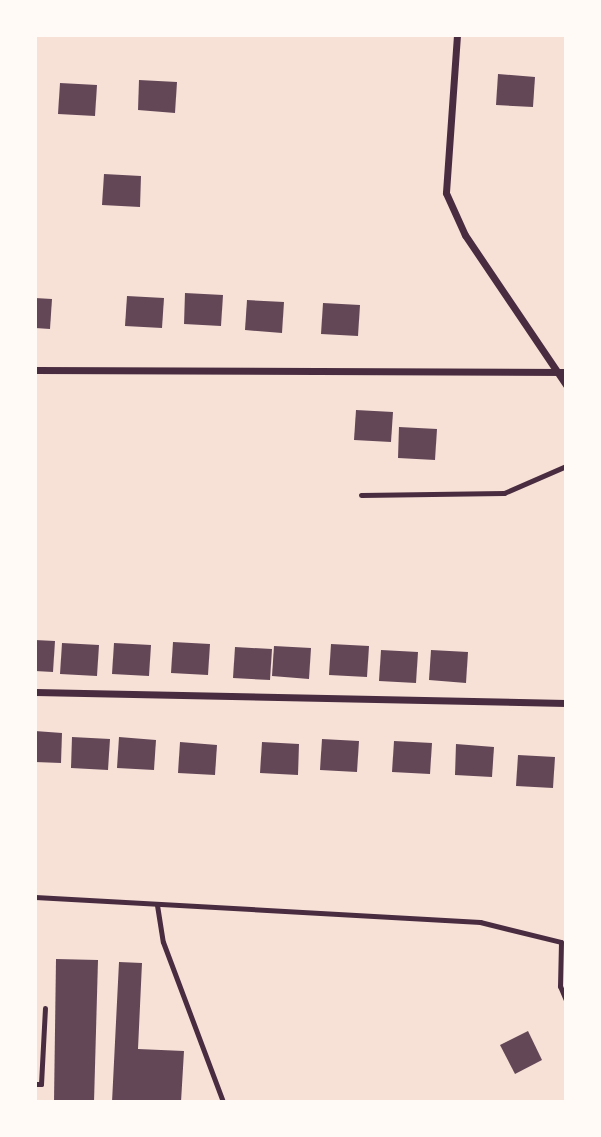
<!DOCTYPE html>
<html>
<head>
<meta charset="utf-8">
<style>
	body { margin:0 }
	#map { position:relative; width:601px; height:1137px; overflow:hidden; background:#f7e1d7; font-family:Arial,sans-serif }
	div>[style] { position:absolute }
	.building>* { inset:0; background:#644757 }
	.service>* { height:5px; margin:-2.5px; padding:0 2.5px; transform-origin:2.5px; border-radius:2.5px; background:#4a2c40 }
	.minor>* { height:7px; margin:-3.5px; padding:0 3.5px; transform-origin:3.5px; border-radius:3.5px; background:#4a2c40 }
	span { translate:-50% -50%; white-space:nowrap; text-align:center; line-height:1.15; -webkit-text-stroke:7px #fffaf5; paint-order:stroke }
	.frame { position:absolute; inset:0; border:37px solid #fffaf5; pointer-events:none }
</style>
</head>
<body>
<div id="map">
	<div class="building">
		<i style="clip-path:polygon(498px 74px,535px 77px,533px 107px,496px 105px)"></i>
		<i style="clip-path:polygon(139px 80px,177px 82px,175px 113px,138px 110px)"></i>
		<i style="clip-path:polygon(60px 83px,97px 85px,95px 116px,58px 114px)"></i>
		<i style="clip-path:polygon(104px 174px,141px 176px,140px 207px,102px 205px)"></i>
		<i style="clip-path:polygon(185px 293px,223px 295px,221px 326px,184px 324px)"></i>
		<i style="clip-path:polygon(127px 296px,164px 298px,162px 328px,125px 326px)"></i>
		<i style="clip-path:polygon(35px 298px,52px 299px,50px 329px,35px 328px)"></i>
		<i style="clip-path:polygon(247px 300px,284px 302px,282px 333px,245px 330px)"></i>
		<i style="clip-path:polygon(323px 303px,360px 305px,358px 336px,321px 334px)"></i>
		<i style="clip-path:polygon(356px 410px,393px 412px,391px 442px,354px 440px)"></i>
		<i style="clip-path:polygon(399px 427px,437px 429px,435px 460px,398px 458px)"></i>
		<i style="clip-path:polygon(35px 640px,55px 641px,53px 672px,35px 671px)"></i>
		<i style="clip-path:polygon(173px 642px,210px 644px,208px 675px,171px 673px)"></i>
		<i style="clip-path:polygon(62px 643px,99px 645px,97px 676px,60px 674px)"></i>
		<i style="clip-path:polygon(114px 643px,151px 645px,149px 676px,112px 674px)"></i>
		<i style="clip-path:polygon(331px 644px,369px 646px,367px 677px,329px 675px)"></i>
		<i style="clip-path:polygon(274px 646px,311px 648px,309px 679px,272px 676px)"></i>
		<i style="clip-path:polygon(235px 647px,272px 649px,270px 680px,233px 678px)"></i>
		<i style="clip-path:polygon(381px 650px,418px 652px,416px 683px,379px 681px)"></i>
		<i style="clip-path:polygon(431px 650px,468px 652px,466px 683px,429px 680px)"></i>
		<i style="clip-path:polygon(35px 731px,62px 733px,61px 763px,35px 762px)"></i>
		<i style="clip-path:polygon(72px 737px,110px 739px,108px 770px,71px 768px)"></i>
		<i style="clip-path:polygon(119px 737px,156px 740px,154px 770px,117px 768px)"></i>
		<i style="clip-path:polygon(322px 739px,359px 741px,357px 772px,320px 770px)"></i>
		<i style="clip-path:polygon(394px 741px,432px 743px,430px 774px,392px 772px)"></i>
		<i style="clip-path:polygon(180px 742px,217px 745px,215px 775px,178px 773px)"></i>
		<i style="clip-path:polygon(262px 742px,299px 744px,298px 775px,260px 773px)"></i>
		<i style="clip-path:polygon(456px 744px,494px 747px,492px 777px,455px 775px)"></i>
		<i style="clip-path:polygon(518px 755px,555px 757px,553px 788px,516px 786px)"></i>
		<i style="clip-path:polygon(56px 959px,98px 960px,94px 1102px,54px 1102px)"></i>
		<i style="clip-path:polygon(119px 962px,142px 963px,138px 1049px,184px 1051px,181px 1102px,112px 1102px)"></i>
		<i style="clip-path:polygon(528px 1031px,542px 1060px,515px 1074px,500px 1045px)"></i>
	</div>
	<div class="service">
		<i style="left:361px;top:495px;width:143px;rotate:-0.8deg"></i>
		<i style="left:504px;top:493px;width:68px;rotate:-23.5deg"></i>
		<i style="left:35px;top:897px;width:446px;rotate:3.2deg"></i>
		<i style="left:480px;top:922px;width:83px;rotate:13.9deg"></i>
		<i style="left:561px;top:942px;width:44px;rotate:91.3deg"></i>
		<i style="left:560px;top:986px;width:15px;rotate:67deg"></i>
		<i style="left:157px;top:905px;width:37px;rotate:81deg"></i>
		<i style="left:163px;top:942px;width:171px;rotate:69.4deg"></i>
		<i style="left:35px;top:1084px;width:6px"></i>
		<i style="left:41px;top:1084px;width:76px;rotate:-87deg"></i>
	</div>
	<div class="minor">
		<i style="left:457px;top:35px;width:158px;rotate:94deg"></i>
		<i style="left:446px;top:193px;width:46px;rotate:65.7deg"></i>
		<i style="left:465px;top:235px;width:181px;rotate:56deg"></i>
		<i style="left:35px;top:370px;width:531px;rotate:0.22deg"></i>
		<i style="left:35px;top:692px;width:531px;rotate:1.19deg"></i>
	</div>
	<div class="frame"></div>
</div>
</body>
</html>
